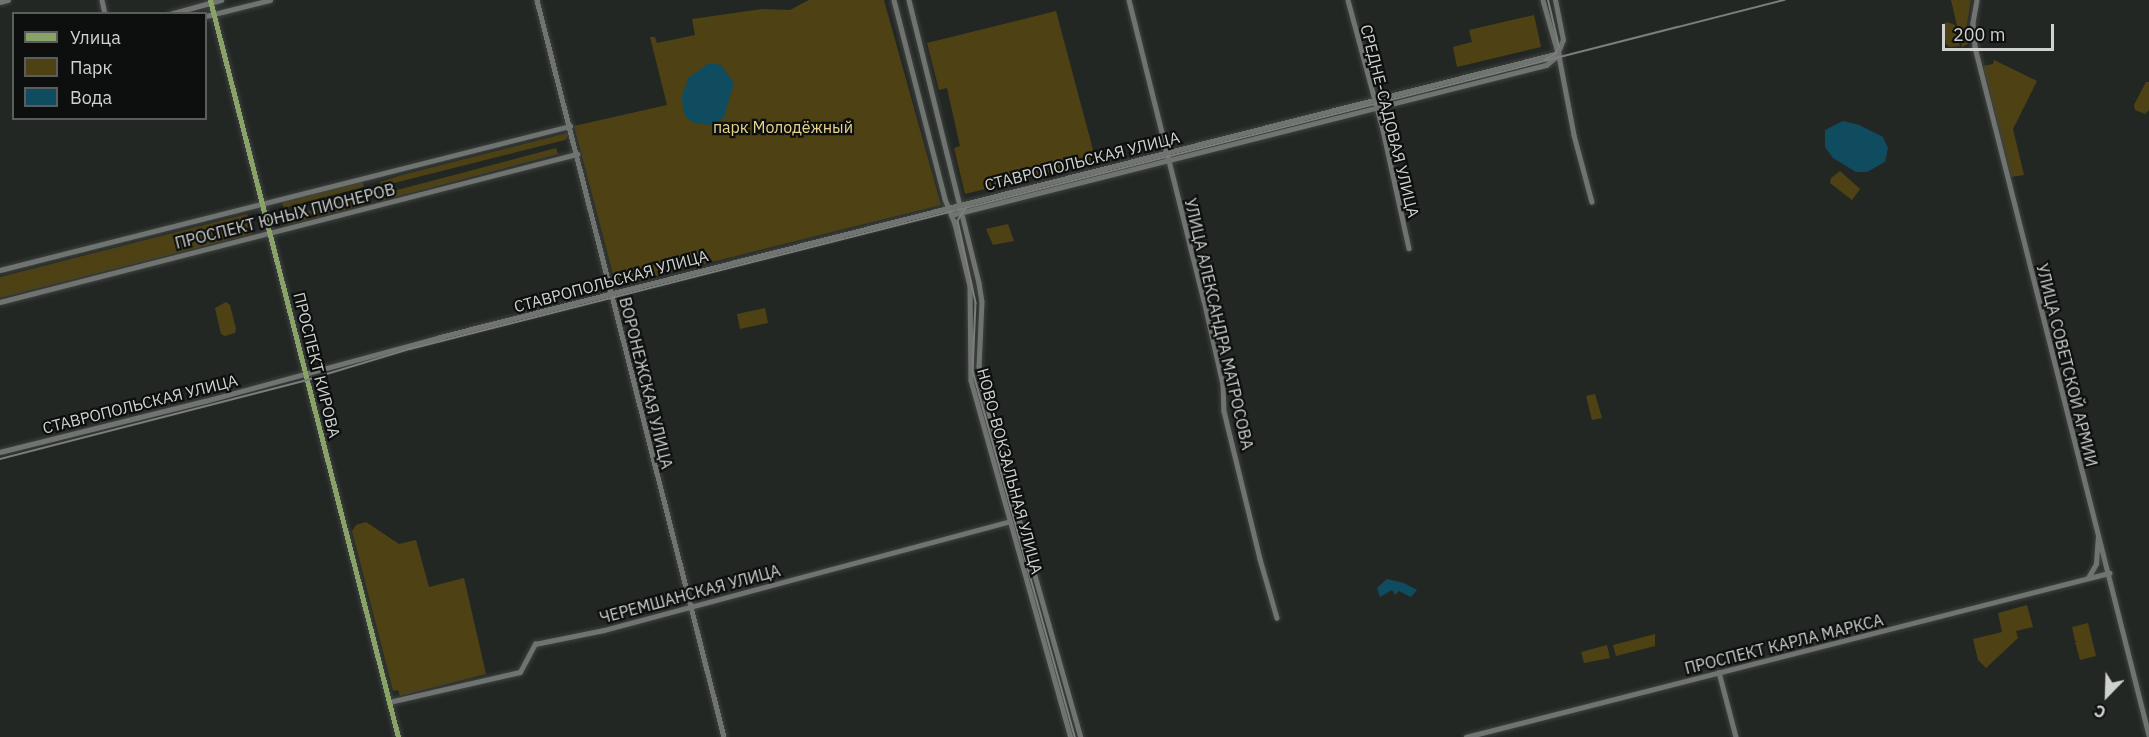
<!DOCTYPE html>
<html>
<head>
<meta charset="utf-8">
<style>
	body { margin:0 }
	#map { position:relative; width:2149px; height:737px; overflow:hidden; background:#232724; font-family:"IBM Plex Sans",sans-serif }
	div>[style] { position:absolute }
	.green>* { inset:0; background:#4e4214 }
	.water>* { inset:0; background:#104c5f }
	.roads { filter:drop-shadow(0 0 2px #3f4240) drop-shadow(0 0 2px #3f4240) }
	.secondary>* { height:4.5px; margin:-2.25px; padding:0 2.25px; transform-origin:2.25px; border-radius:2.25px; background:#6f7471 }
	.primary>* { height:5px; margin:-2.5px; padding:0 2.5px; transform-origin:2.5px; border-radius:2.5px; background:#89a267 }
	.tram>* { height:1.5px; margin:-0.75px; padding:0 0.75px; transform-origin:0.75px; border-radius:0.75px; background:#7b7e7c }
	span { translate:-50% -50%; white-space:nowrap; text-align:center; line-height:1.15; -webkit-text-stroke:4.5px #0d0f0e; paint-order:stroke }
	.street-label { font-size:16px; color:#d0d2d1 }
	.park-label { font-size:16px; color:#e8d389 }
	.legend { position:absolute; left:12px; top:12px; width:195px; height:108px; box-sizing:border-box; background:#0d0f0e; border:2px solid #5b5d5c; margin:0; padding:8px 10px; list-style:none; font-size:18px; color:#d0d2d1 }
	.legend li { display:flex; align-items:center; gap:12px; height:30px }
	.legend b { width:30px; border:2px solid #5b5d5c }
	.north { position:absolute; left:2077px; top:665px; width:60px; height:60px; -webkit-text-stroke:4px #0d0f0e; paint-order:stroke; rotate:203deg; font-size:16px; font-weight:700; line-height:24px; text-align:center; color:#d0d2d1 }
	.north::after { content:''; display:block; margin:auto; width:21px; height:27px; background:#d0d2d1; clip-path:polygon(50% 0,100% 100%,50% 72%,0 100%) }
	.scale { position:absolute; left:1942px; top:24px; width:112px; height:27px; box-sizing:border-box; border:3px solid #d0d2d1; border-top:0; padding-left:8px; font-size:18px; line-height:21px; white-space:nowrap; color:#d0d2d1; -webkit-text-stroke:4px #0d0f0e; paint-order:stroke }
</style>
</head>
<body>
<div id="map">
	<div class="green">
		<i style="clip-path:polygon(809px 0,884px 0,941px 205px,616px 286px,574px 126px,667px 105px,650px 37px,655px 37px,657px 43px,695px 35px,692px 19px,762px 9px,790px 10px)"></i>
		<i style="clip-path:polygon(1951px 0,1971px 0,1966px 31px,1968px 44px,1962px 47px)"></i>
		<i style="clip-path:polygon(1056px 11px,1096px 161px,965px 194px,954px 148px,960px 146px,947px 88px,939px 90px,927px 43px)"></i>
		<i style="clip-path:polygon(1534px 15px,1541px 47px,1457px 67px,1453px 47px,1472px 42px,1469px 30px)"></i>
		<i style="clip-path:polygon(1947px 22px,1955px 25px,1960px 46px,1950px 47px,1946px 44px,1942px 25px)"></i>
		<i style="clip-path:polygon(1994px 60px,2037px 81px,2013px 129px,2024px 175px,2011px 177px,1983px 66px,1993px 64px)"></i>
		<i style="clip-path:polygon(2146px 82px,2149px 82px,2149px 110px,2145px 114px,2135px 110px,2134px 105px)"></i>
		<i style="clip-path:polygon(567px 133px,568px 136px,565px 140px,382px 186px,380px 182px,402px 175px)"></i>
		<i style="clip-path:polygon(556px 148px,558px 154px,381px 201px,378px 195px)"></i>
		<i style="clip-path:polygon(1840px 171px,1860px 189px,1852px 200px,1830px 183px,1831px 178px)"></i>
		<i style="clip-path:polygon(362px 181px,364px 187px,284px 208px,282px 202px)"></i>
		<i style="clip-path:polygon(364px 197px,366px 205px,283px 226px,281px 218px)"></i>
		<i style="clip-path:polygon(247px 214px,253px 234px,0 298px,0 277px)"></i>
		<i style="clip-path:polygon(1008px 224px,1014px 241px,993px 245px,986px 229px)"></i>
		<i style="clip-path:polygon(226px 302px,230px 305px,236px 329px,235px 333px,225px 336px,221px 334px,215px 308px)"></i>
		<i style="clip-path:polygon(765px 308px,768px 323px,740px 329px,737px 314px)"></i>
		<i style="clip-path:polygon(1595px 394px,1602px 418px,1592px 420px,1586px 396px)"></i>
		<i style="clip-path:polygon(366px 522px,399px 544px,416px 540px,429px 587px,464px 578px,486px 674px,400px 696px,398px 690px,393px 691px,352px 531px,356px 525px)"></i>
		<i style="clip-path:polygon(2027px 605px,2033px 627px,2016px 631px,2018px 638px,1986px 668px,1978px 660px,1973px 639px,2002px 632px,1998px 613px)"></i>
		<i style="clip-path:polygon(2088px 623px,2096px 656px,2080px 660px,2075px 642px,2078px 641px,2075px 641px,2072px 627px)"></i>
		<i style="clip-path:polygon(1655px 634px,1655px 646px,1616px 656px,1613px 645px)"></i>
		<i style="clip-path:polygon(1607px 645px,1610px 658px,1584px 663px,1581px 652px)"></i>
	</div>
	<div class="water">
		<i style="clip-path:polygon(709px 63px,721px 65px,734px 83px,724px 118px,711px 125px,694px 123px,687px 118px,683px 111px,682px 96px,688px 78px)"></i>
		<i style="clip-path:polygon(1843px 121px,1859px 125px,1883px 137px,1888px 148px,1885px 162px,1867px 172px,1856px 172px,1833px 158px,1825px 147px,1825px 130px)"></i>
		<i style="clip-path:polygon(1387px 579px,1404px 583px,1417px 590px,1411px 597px,1399px 591px,1395px 595px,1392px 590px,1380px 597px,1377px 588px)"></i>
	</div>
	<div class="roads">
		<div class="secondary">
			<i style="left:102px;top:0;width:14px;rotate:78deg"></i>
			<i style="left:537px;top:0;width:760px;rotate:75.76deg"></i>
			<i style="left:894px;top:0;width:205px;rotate:75.6deg"></i>
			<i style="left:945px;top:199px;width:27px;rotate:68deg"></i>
			<i style="left:955px;top:224px;width:64px;rotate:76.4deg"></i>
			<i style="left:970px;top:286px;width:94px;rotate:89.4deg"></i>
			<i style="left:971px;top:380px;width:371px;rotate:74.4deg"></i>
			<i style="left:909px;top:0;width:292px;rotate:76.1deg"></i>
			<i style="left:979px;top:283px;width:18px;rotate:81deg"></i>
			<i style="left:982px;top:301px;width:65px;rotate:92.6deg"></i>
			<i style="left:979px;top:366px;width:22px;rotate:82deg"></i>
			<i style="left:982px;top:388px;width:363px;rotate:74.2deg"></i>
			<i style="left:1129px;top:0;width:309px;rotate:76deg"></i>
			<i style="left:1204px;top:300px;width:86px;rotate:77.3deg"></i>
			<i style="left:1223px;top:384px;width:27px;rotate:88deg"></i>
			<i style="left:1224px;top:411px;width:152px;rotate:76.3deg"></i>
			<i style="left:1260px;top:559px;width:61px;rotate:73.9deg"></i>
			<i style="left:1348px;top:0;width:135px;rotate:74.9deg"></i>
			<i style="left:1383px;top:130px;width:121px;rotate:77.6deg"></i>
			<i style="left:1543px;top:0;width:58px;rotate:74.1deg"></i>
			<i style="left:1559px;top:56px;width:80px;rotate:79.2deg"></i>
			<i style="left:1574px;top:135px;width:69px;rotate:75deg"></i>
			<i style="left:1977px;top:0;width:23px;rotate:100deg"></i>
			<i style="left:1973px;top:23px;width:24px;rotate:85deg"></i>
			<i style="left:1975px;top:47px;width:710px;rotate:75.81deg"></i>
			<i style="left:0;top:2px;width:8px;rotate:-14deg"></i>
			<i style="left:170px;top:14px;width:53px;rotate:-15.4deg"></i>
			<i style="left:206px;top:16px;width:66px;rotate:-14deg"></i>
			<i style="left:951px;top:215px;width:614px;rotate:-14.15deg"></i>
			<i style="left:1546px;top:65px;width:13px;rotate:-39deg"></i>
			<i style="left:1556px;top:57px;width:18px;rotate:-68deg"></i>
			<i style="left:1563px;top:40px;width:41px;rotate:-101.3deg"></i>
			<i style="left:0;top:270px;width:588px;rotate:-14.18deg"></i>
			<i style="left:0;top:302px;width:596px;rotate:-14.39deg"></i>
			<i style="left:0;top:452px;width:211px;rotate:-14deg"></i>
			<i style="left:205px;top:401px;width:244px;rotate:-15.2deg"></i>
			<i style="left:440px;top:337px;width:1154px;rotate:-14.24deg"></i>
			<i style="left:2088px;top:578px;width:16px;rotate:-60deg"></i>
			<i style="left:2096px;top:564px;width:26px;rotate:-86deg"></i>
			<i style="left:1719px;top:672px;width:67px;rotate:75.3deg"></i>
			<i style="left:389px;top:702px;width:134px;rotate:-12.9deg"></i>
			<i style="left:520px;top:672px;width:32px;rotate:-62deg"></i>
			<i style="left:535px;top:644px;width:70px;rotate:-11.5deg"></i>
			<i style="left:604px;top:630px;width:420px;rotate:-15deg"></i>
			<i style="left:1466px;top:737px;width:664px;rotate:-14.31deg"></i>
		</div>
		<div class="primary">
			<i style="left:210px;top:0;width:761px;rotate:75.69deg"></i>
		</div>
	</div>
	<div class="tram">
		<i style="left:1545px;top:60px;width:12px;rotate:-31deg"></i>
		<i style="left:1555px;top:54px;width:8px;rotate:-60deg"></i>
		<i style="left:1559px;top:47px;width:48px;rotate:-103.2deg"></i>
		<i style="left:967px;top:207px;width:17px;rotate:123deg"></i>
		<i style="left:958px;top:221px;width:84px;rotate:77.6deg"></i>
		<i style="left:976px;top:303px;width:68px;rotate:92.5deg"></i>
		<i style="left:973px;top:371px;width:380px;rotate:74.4deg"></i>
		<i style="left:0;top:459px;width:317px;rotate:-14.4deg"></i>
		<i style="left:307px;top:380px;width:108px;rotate:-16.8deg"></i>
		<i style="left:410px;top:349px;width:1418px;rotate:-14.25deg"></i>
	</div>
	<div class="street-label">
		<span style="left:1390px;top:121px;rotate:76deg">СРЕДНЕ-САДОВАЯ УЛИЦА</span>
		<span style="left:1082px;top:161px;rotate:-14deg">СТАВРОПОЛЬСКАЯ УЛИЦА</span>
		<span style="left:285px;top:216px;rotate:-14deg">ПРОСПЕКТ ЮНЫХ ПИОНЕРОВ</span>
		<span style="left:611px;top:281px;rotate:-15deg">СТАВРОПОЛЬСКАЯ УЛИЦА</span>
		<span style="left:1219px;top:324px;rotate:77deg">УЛИЦА АЛЕКСАНДРА МАТРОСОВА</span>
		<span style="left:317px;top:365px;rotate:76deg">ПРОСПЕКТ КИРОВА</span>
		<span style="left:2067px;top:365px;rotate:76deg">УЛИЦА СОВЕТСКОЙ АРМИИ</span>
		<span style="left:646px;top:383px;rotate:76deg">ВОРОНЕЖСКАЯ УЛИЦА</span>
		<span style="left:140px;top:404px;rotate:-14deg">СТАВРОПОЛЬСКАЯ УЛИЦА</span>
		<span style="left:1010px;top:471px;rotate:75deg">НОВО-ВОКЗАЛЬНАЯ УЛИЦА</span>
		<span style="left:690px;top:594px;rotate:-15deg">ЧЕРЕМШАНСКАЯ УЛИЦА</span>
		<span style="left:1784px;top:644px;rotate:-14deg">ПРОСПЕКТ КАРЛА МАРКСА</span>
	</div>
	<div class="park-label">
		<span style="left:783px;top:127px">парк Молодёжный</span>
	</div>
	<ul class="legend">
	<li><b style="height:8px;background:#89a267"></b>Улица</li>
	<li><b style="height:16px;background:#4e4214"></b>Парк</li>
	<li><b style="height:16px;background:#104c5f"></b>Вода</li>
	</ul>
	<div class="north">С</div>
	<div class="scale">200 m</div>
</div>
</body>
</html>
